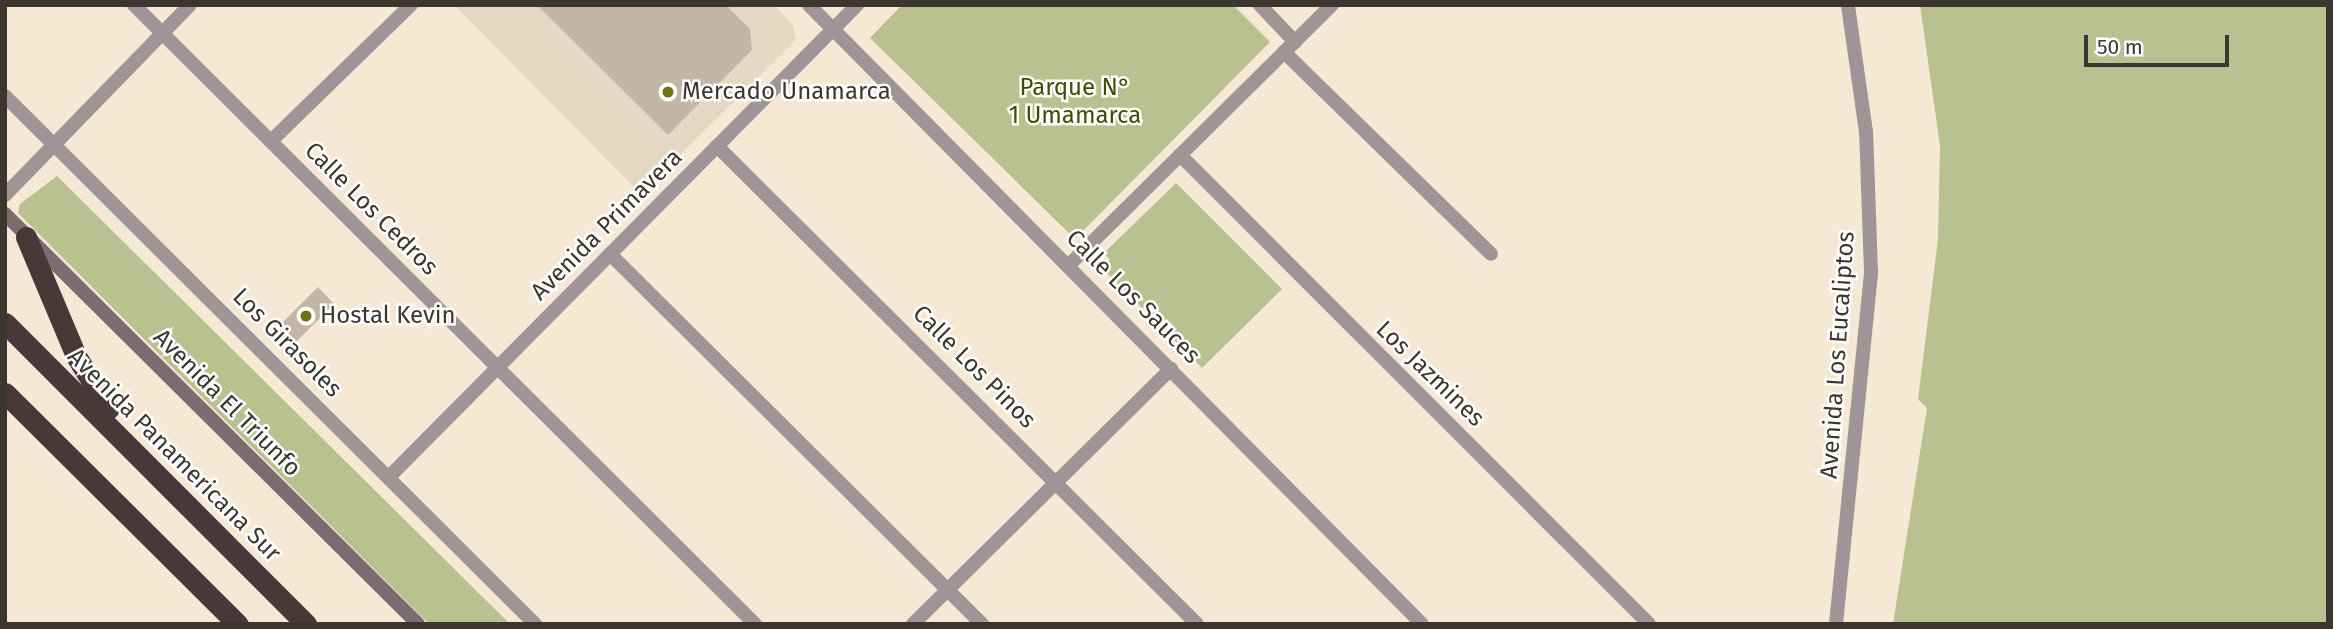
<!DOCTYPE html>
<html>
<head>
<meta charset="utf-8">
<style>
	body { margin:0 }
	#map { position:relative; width:2333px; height:629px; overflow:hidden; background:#f5e9d6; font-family:"Fira Sans",sans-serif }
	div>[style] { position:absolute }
	.commercial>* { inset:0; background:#e5d8c5 }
	.green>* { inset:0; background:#b8c18f }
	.building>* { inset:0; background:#c4b6a6 }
	.minor>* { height:14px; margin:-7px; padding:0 7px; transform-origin:7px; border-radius:7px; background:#9f9596 }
	.tertiary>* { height:14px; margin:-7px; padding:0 7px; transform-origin:7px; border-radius:7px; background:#9f9596 }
	.secondary>* { height:14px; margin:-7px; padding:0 7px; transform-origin:7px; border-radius:7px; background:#7b6c6e }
	.motorway>* { height:21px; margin:-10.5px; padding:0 10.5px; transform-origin:10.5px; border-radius:10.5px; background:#4a373a }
	.dots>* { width:19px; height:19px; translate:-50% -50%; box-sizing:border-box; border:4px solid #fff; border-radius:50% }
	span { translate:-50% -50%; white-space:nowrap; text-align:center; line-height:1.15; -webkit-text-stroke:5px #fff; paint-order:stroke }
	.park-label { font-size:24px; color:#434b00 }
	.poi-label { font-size:24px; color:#3b372f }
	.left { translate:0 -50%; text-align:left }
	.street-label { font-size:24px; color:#3b372f }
	.frame { position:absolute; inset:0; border:7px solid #3b372f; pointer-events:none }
	.scale { position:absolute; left:2084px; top:35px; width:145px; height:32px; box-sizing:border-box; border:4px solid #3b372f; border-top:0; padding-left:9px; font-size:21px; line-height:24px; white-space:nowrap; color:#3b372f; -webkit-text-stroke:5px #fff; paint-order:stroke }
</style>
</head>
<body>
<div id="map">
	<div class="commercial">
		<i style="clip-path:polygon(454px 5px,774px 5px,793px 25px,796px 40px,641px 194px)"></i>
	</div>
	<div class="green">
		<i style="clip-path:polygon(902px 5px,1233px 5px,1270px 42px,1075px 239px,870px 38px)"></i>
		<i style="clip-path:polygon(1920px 5px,2328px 5px,2328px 624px,1893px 624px,1927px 408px,1918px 399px,1938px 239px,1940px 146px)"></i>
		<i style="clip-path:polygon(57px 176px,510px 624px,429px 624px,18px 213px,20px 204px)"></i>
		<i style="clip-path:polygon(1176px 183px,1282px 289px,1202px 368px,1102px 268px,1110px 260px,1104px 253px)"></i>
	</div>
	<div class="building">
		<i style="clip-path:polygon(537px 5px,726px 5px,750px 29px,752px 50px,668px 135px)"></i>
		<i style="clip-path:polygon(318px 287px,334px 304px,294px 344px,277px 328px)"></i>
	</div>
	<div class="minor">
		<i style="left:134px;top:5px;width:877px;rotate:44.91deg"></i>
		<i style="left:809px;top:5px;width:871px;rotate:45.28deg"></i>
		<i style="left:1260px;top:5px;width:51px;rotate:46.6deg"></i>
		<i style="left:1284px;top:52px;width:289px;rotate:44.3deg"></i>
		<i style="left:271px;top:141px;width:195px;rotate:-44.2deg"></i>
		<i style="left:717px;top:146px;width:677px;rotate:44.88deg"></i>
		<i style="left:1180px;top:155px;width:663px;rotate:45deg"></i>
		<i style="left:5px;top:195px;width:265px;rotate:-45.8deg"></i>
		<i style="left:610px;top:254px;width:525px;rotate:44.85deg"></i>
		<i style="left:1069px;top:265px;width:370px;rotate:-44.7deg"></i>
		<i style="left:389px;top:477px;width:665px;rotate:-45.24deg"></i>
		<i style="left:913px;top:624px;width:363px;rotate:-44.7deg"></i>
	</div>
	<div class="tertiary">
		<i style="left:5px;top:96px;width:748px;rotate:44.89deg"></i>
		<i style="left:1836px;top:624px;width:354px;rotate:-84.3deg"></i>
		<i style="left:1871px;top:272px;width:140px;rotate:-92deg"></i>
		<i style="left:1866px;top:132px;width:128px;rotate:-98.1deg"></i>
	</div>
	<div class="secondary">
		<i style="left:5px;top:214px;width:582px;rotate:44.79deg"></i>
	</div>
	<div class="motorway">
		<i style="left:26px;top:237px;width:129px;rotate:67.2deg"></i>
		<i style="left:76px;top:356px;width:62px;rotate:58.1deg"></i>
		<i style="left:5px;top:323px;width:426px;rotate:45deg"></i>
		<i style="left:5px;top:393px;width:328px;rotate:44.8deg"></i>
	</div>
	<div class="dots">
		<i style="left:668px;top:92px;background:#6e7117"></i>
		<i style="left:306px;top:316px;background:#6e7117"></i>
	</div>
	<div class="park-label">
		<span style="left:1075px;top:102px">Parque N°<br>1 Umamarca</span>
	</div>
	<div class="poi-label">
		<span class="left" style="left:682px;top:92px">Mercado Unamarca</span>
		<span class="left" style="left:320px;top:316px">Hostal Kevin</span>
	</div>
	<div class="street-label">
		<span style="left:371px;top:209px;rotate:45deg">Calle Los Cedros</span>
		<span style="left:607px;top:225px;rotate:-45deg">Avenida Primavera</span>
		<span style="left:1133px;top:297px;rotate:45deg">Calle Los Sauces</span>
		<span style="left:287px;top:343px;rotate:45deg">Los Girasoles</span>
		<span style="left:1838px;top:355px;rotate:-86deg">Avenida Los Eucaliptos</span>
		<span style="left:974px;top:367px;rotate:45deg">Calle Los Pinos</span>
		<span style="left:1430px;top:374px;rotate:44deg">Los Jazmines</span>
		<span style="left:227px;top:403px;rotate:45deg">Avenida El Triunfo</span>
		<span style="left:174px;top:455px;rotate:45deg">Avenida Panamericana Sur</span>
	</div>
	<div class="frame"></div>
	<div class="scale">50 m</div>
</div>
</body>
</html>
